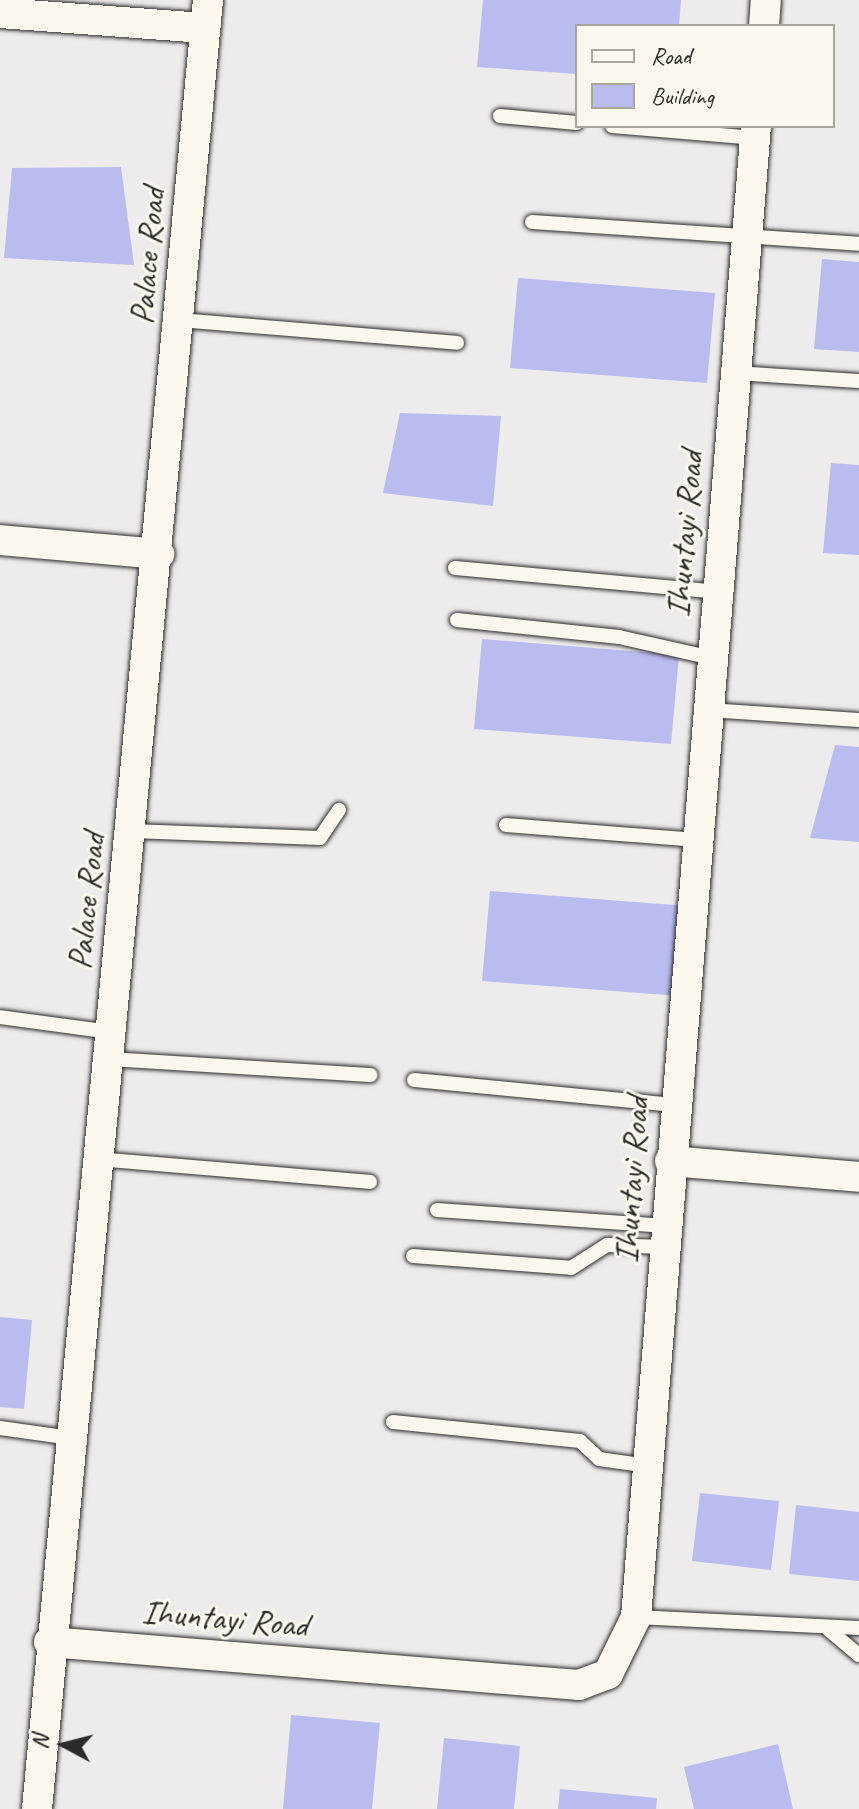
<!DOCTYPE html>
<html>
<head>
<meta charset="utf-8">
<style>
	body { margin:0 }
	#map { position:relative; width:859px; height:1809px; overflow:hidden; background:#eeebec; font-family:Caveat,sans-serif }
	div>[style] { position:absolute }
	.building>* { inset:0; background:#b9bcee }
	.roads { filter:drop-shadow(0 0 2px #2b2b2b) drop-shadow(0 0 2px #2b2b2b) }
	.service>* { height:14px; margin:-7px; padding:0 7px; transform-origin:7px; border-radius:7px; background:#fbf7ec }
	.minor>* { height:30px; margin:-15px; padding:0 15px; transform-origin:15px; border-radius:15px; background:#fbf7ec }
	span { translate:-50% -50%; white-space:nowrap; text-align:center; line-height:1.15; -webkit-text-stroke:6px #fbf7ec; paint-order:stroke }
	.street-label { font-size:34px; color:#2b2b2b }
	.legend { position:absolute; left:575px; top:24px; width:260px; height:104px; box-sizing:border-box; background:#fbf7ec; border:2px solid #a8a59f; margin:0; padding:10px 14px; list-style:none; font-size:24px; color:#2b2b2b }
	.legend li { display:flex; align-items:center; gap:16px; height:40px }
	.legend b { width:40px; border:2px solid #a8a59f }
	.north { position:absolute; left:24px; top:1705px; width:80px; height:80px; -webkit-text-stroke:6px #fbf7ec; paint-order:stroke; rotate:277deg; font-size:22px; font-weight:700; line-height:32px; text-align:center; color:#2b2b2b }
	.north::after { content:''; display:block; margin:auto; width:28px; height:36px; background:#2b2b2b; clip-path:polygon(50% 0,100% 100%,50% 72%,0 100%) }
</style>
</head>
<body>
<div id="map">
	<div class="building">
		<i style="clip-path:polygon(483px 0,681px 0,679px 26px,577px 26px,577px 74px,477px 67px)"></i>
		<i style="clip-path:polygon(121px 167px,134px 265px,4px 258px,12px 168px)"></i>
		<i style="clip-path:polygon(822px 259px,859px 262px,859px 352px,814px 349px)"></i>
		<i style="clip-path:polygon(518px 278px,715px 293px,707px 383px,510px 368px)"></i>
		<i style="clip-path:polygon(400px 413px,501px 416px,493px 506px,383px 493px)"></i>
		<i style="clip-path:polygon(831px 463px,859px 465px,859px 555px,823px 553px)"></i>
		<i style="clip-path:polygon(482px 639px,679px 655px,671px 744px,474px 729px)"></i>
		<i style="clip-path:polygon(835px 745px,859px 747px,859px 842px,810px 838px)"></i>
		<i style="clip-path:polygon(490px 891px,687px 906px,679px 996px,482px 981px)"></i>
		<i style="clip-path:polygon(0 1317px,32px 1320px,24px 1409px,0 1407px)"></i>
		<i style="clip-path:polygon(700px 1493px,779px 1501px,771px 1570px,692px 1561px)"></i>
		<i style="clip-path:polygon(796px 1505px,859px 1512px,859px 1581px,789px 1574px)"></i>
		<i style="clip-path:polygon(291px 1715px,380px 1723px,372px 1809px,283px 1809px)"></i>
		<i style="clip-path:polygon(444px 1738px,520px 1746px,514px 1809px,437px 1809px)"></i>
		<i style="clip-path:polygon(778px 1744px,793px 1809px,694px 1809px,684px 1767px)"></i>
		<i style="clip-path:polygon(560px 1789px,657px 1798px,656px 1809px,558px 1809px)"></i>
	</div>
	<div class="roads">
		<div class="service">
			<i style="left:500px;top:116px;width:77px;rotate:5.2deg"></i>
			<i style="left:612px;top:126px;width:144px;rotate:4.8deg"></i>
			<i style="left:532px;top:222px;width:328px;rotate:3.8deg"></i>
			<i style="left:180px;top:320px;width:278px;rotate:4.7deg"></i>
			<i style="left:735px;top:373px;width:124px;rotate:3.7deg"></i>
			<i style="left:455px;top:568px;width:263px;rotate:5.2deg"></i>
			<i style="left:457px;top:620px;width:163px;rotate:6deg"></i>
			<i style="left:619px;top:637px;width:95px;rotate:12.7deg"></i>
			<i style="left:708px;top:710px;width:151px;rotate:3.8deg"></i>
			<i style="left:506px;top:825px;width:192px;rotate:4.5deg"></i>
			<i style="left:131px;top:831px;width:189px;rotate:2.1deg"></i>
			<i style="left:320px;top:838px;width:34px;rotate:-56deg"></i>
			<i style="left:0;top:1017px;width:112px;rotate:7.7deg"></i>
			<i style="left:108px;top:1059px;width:263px;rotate:3.5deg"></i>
			<i style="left:414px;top:1080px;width:262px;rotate:5.5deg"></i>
			<i style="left:98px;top:1159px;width:273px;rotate:4.8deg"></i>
			<i style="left:437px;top:1210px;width:230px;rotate:4deg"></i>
			<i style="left:413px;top:1256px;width:158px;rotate:4.3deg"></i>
			<i style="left:571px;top:1268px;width:43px;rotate:-32.6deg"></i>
			<i style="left:607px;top:1245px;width:57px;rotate:2deg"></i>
			<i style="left:393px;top:1422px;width:188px;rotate:5.8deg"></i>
			<i style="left:580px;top:1441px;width:26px;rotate:43deg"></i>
			<i style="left:599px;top:1459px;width:49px;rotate:8.1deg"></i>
			<i style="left:0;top:1428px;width:72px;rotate:8deg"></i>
			<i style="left:636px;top:1617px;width:223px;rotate:2.8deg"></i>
			<i style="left:829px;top:1630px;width:39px;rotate:40deg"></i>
		</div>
		<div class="minor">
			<i style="left:0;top:13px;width:206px;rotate:4.2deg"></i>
			<i style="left:764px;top:26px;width:26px;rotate:-86deg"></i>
			<i style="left:0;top:540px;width:160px;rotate:5deg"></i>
			<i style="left:670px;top:1161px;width:190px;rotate:4.8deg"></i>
			<i style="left:49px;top:1642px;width:532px;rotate:4.64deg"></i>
			<i style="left:579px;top:1685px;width:31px;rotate:-21deg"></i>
			<i style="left:608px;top:1674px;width:64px;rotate:-63.8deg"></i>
			<i style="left:636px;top:1617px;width:1496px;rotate:-85.4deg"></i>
			<i style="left:37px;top:1809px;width:1817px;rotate:-84.6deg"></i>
		</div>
	</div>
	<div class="street-label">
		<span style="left:147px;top:256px;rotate:-85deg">Palace Road</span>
		<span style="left:684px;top:534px;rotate:-85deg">Ihuntayi Road</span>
		<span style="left:86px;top:901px;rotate:-84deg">Palace Road</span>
		<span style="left:631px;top:1180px;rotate:-86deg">Ihuntayi Road</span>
		<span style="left:225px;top:1618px;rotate:5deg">Ihuntayi Road</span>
	</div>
	<ul class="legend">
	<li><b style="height:10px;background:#fbf7ec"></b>Road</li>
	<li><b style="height:22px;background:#b9bcee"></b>Building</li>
	</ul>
	<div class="north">N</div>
</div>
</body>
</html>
